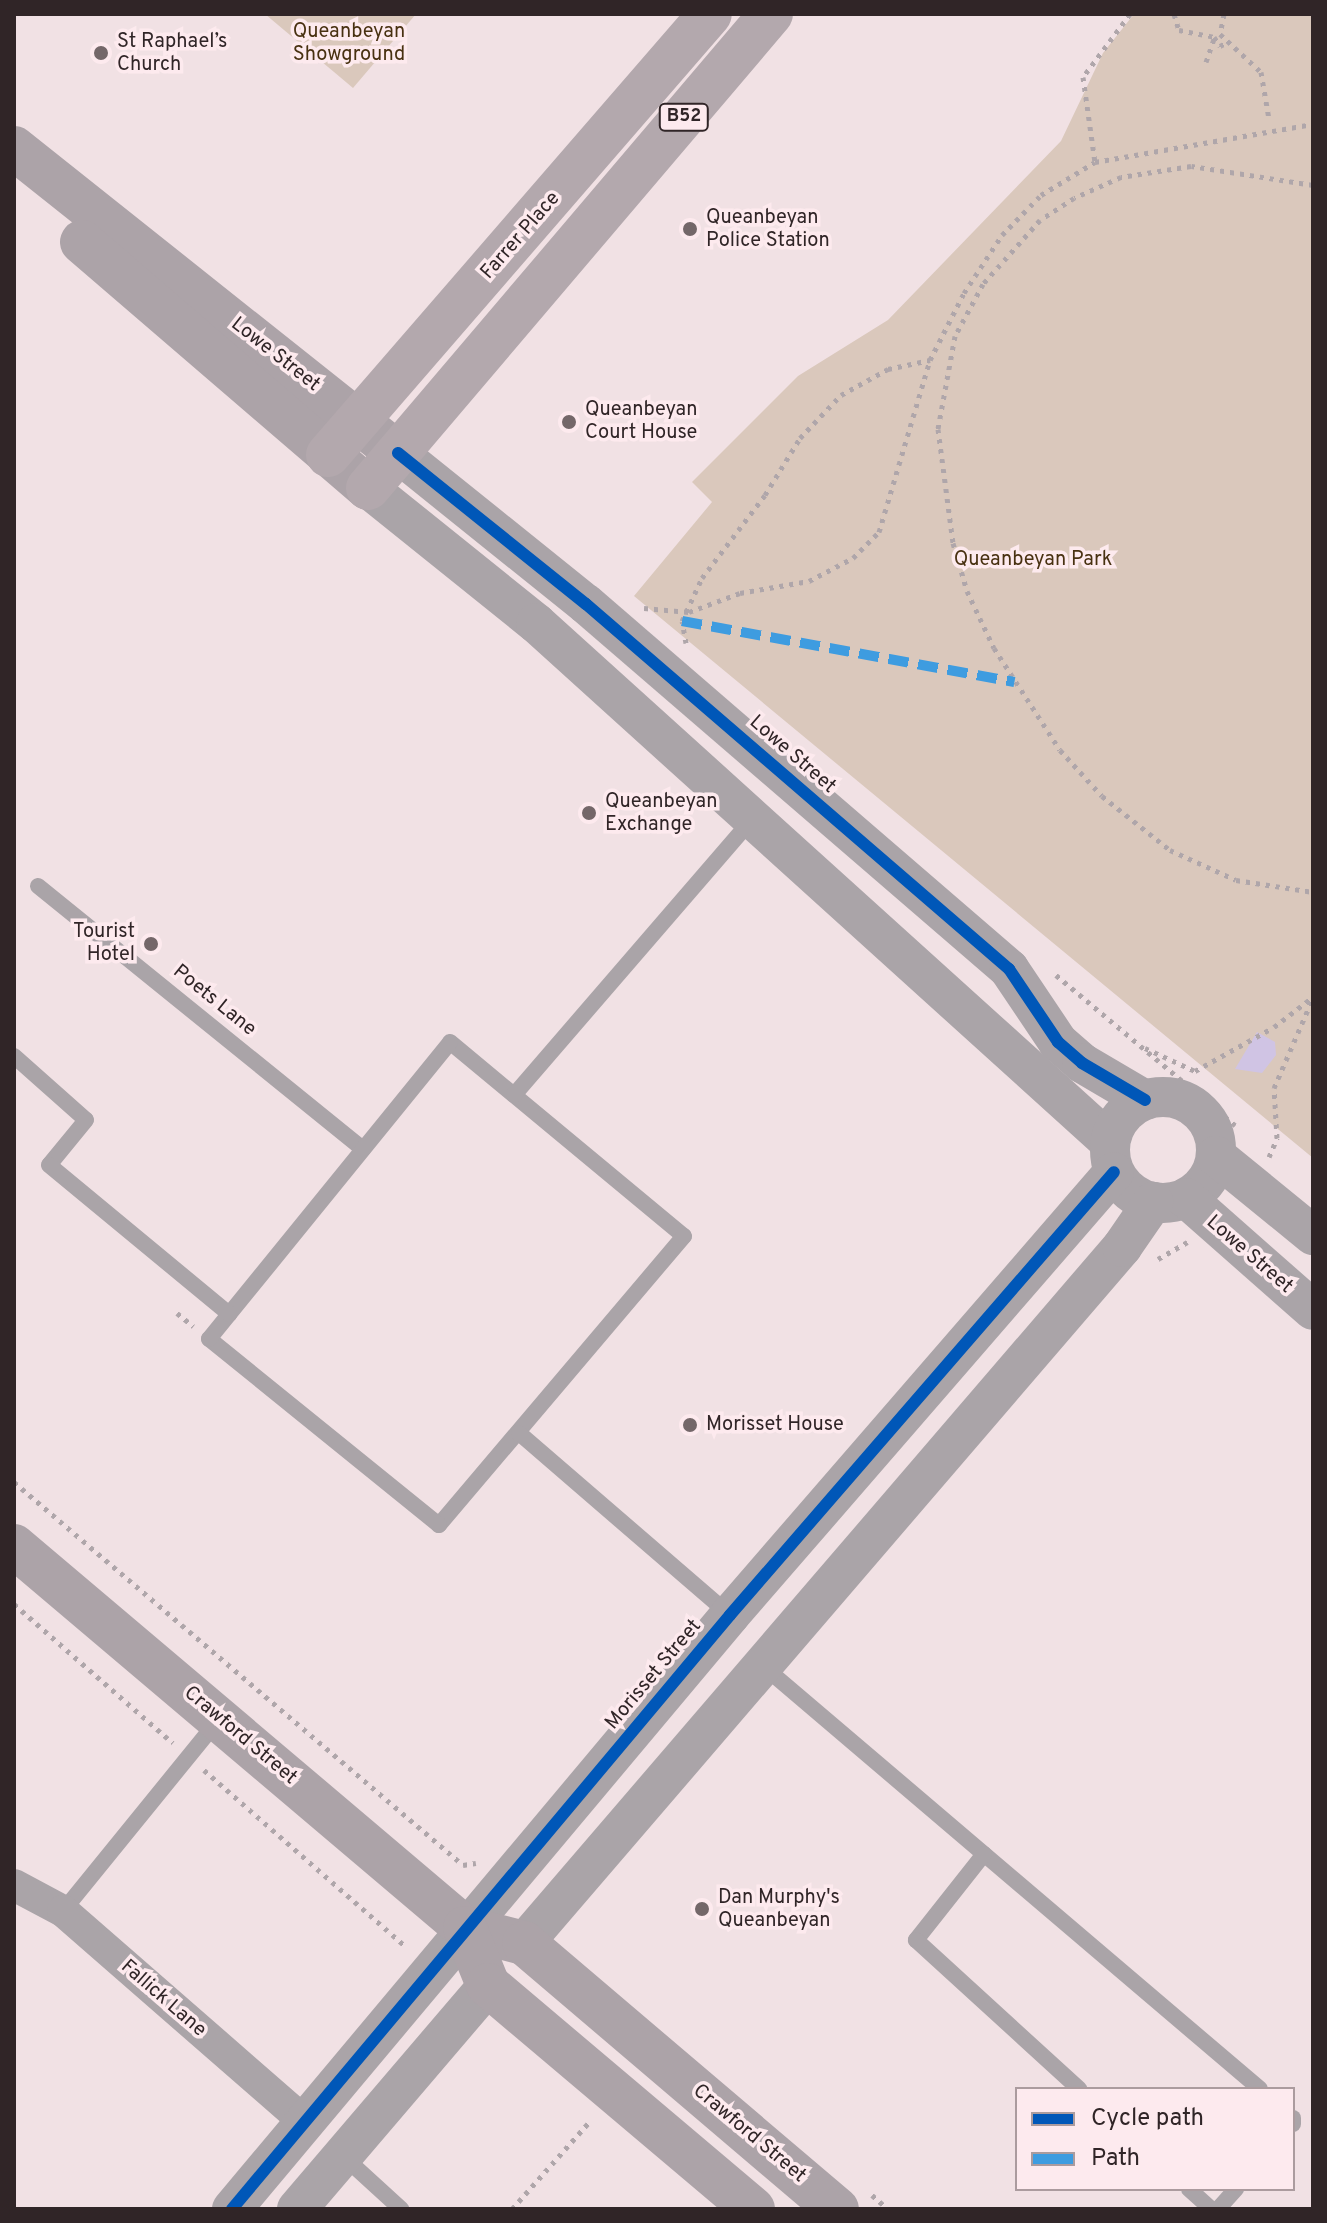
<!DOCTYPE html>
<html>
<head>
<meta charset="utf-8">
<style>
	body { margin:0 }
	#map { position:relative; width:1327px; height:2223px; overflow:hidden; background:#f1e1e4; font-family:Overpass,sans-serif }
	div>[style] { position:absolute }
	.green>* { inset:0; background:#dac8bc }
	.water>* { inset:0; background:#d0c4e4 }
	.path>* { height:5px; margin-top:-2.5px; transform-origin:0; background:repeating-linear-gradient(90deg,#afa6aa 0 4px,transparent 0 10px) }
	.service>* { height:16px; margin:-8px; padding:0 8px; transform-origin:8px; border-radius:8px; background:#aaa4a8 }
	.minor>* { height:32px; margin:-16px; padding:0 16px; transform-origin:16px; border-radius:16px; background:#aaa4a8 }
	.tertiary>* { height:40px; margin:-20px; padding:0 20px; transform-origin:20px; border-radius:20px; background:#aaa4a8 }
	.tertiary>.ring { margin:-20px; padding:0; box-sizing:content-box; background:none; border:40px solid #aaa4a8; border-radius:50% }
	.secondary>* { height:44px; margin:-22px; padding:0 22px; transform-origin:22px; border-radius:22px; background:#aca3a8 }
	.trunk>* { height:44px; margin:-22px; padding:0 22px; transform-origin:22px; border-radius:22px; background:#b3a8ad }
	.quiet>* { height:10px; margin-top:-5px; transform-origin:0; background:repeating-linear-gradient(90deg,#3e9ce0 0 20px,transparent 0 30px) }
	.cycleway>* { height:12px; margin:-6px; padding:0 6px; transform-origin:6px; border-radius:6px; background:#0057b8 }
	.dots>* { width:22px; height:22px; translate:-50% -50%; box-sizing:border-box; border:4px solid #fdeaee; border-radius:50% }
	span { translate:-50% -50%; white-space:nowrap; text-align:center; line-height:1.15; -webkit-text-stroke:7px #fdeaee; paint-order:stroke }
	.shield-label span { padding:2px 6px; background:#fdeaee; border:2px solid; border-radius:6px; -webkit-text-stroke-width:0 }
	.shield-label { font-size:18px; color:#302527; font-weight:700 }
	.park-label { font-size:20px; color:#483111 }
	.poi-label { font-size:20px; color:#302527 }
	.left { translate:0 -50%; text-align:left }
	.right { translate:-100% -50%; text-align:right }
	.street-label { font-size:20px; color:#302527 }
	.frame { position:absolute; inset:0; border:16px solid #302527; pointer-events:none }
	.legend { position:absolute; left:1015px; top:2087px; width:280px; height:104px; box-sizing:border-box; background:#fdeaee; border:2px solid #ab9b9e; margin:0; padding:10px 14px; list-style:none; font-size:24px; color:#302527 }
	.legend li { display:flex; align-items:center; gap:16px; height:40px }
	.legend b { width:40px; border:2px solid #ab9b9e }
</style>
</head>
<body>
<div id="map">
	<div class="green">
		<i style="clip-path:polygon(265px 14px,416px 14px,353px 88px)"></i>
		<i style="clip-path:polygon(1134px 14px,1313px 14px,1313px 1158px,634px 596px,712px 502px,692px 482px,798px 376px,888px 320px,1061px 141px,1103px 53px)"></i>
	</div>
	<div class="water">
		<i style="clip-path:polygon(1257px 1032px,1275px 1042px,1276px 1055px,1262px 1073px,1235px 1069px)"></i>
	</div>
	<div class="path">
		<i style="left:1130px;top:14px;width:79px;rotate:126.7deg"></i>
		<i style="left:1083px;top:77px;width:86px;rotate:82deg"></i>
		<i style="left:1095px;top:162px;width:221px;rotate:-9.9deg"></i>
		<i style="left:1174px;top:14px;width:17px;rotate:73deg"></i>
		<i style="left:1179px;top:30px;width:36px;rotate:11deg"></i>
		<i style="left:1214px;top:37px;width:11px;rotate:56deg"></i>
		<i style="left:1220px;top:46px;width:7px;rotate:-27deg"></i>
		<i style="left:1224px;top:14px;width:20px;rotate:101deg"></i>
		<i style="left:1220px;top:34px;width:56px;rotate:42.8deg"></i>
		<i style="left:1261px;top:72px;width:48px;rotate:80.3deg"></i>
		<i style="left:1206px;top:62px;width:28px;rotate:-71deg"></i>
		<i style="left:1313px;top:185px;width:123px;rotate:-171.1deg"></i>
		<i style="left:1191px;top:166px;width:71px;rotate:171.1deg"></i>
		<i style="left:1121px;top:177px;width:51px;rotate:155.9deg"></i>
		<i style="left:1074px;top:198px;width:40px;rotate:147.1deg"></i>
		<i style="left:1040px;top:220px;width:86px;rotate:131.7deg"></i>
		<i style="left:983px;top:284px;width:59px;rotate:118.3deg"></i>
		<i style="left:955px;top:336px;width:95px;rotate:100.4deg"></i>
		<i style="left:938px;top:429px;width:115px;rotate:82.5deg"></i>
		<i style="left:953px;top:543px;width:50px;rotate:73.7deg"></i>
		<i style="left:967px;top:591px;width:63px;rotate:64.7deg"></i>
		<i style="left:994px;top:648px;width:121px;rotate:57.1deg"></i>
		<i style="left:1060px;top:750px;width:62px;rotate:47.6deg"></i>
		<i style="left:1102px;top:796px;width:87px;rotate:38.5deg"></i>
		<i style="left:1170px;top:850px;width:72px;rotate:24.4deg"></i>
		<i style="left:1236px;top:880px;width:78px;rotate:8.9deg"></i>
		<i style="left:644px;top:608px;width:45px;rotate:5.1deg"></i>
		<i style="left:689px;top:612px;width:54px;rotate:-20.4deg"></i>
		<i style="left:740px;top:593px;width:70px;rotate:-9.9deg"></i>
		<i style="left:809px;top:581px;width:50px;rotate:-27.6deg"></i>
		<i style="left:853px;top:558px;width:37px;rotate:-45deg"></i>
		<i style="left:879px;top:532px;width:179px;rotate:-73.5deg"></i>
		<i style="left:930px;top:360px;width:75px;rotate:-63.1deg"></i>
		<i style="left:964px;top:293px;width:69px;rotate:-56.8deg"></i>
		<i style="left:1002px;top:235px;width:56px;rotate:-45.7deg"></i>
		<i style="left:1041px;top:195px;width:63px;rotate:-31.4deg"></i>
		<i style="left:686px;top:643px;width:22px;rotate:-100deg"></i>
		<i style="left:682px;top:621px;width:47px;rotate:-65.1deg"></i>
		<i style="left:702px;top:578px;width:104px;rotate:-52.8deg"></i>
		<i style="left:765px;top:495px;width:67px;rotate:-58.4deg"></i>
		<i style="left:800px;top:438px;width:59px;rotate:-46.4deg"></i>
		<i style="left:841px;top:395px;width:54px;rotate:-29deg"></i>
		<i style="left:888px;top:369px;width:43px;rotate:-12.1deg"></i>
		<i style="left:1056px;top:975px;width:234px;rotate:40deg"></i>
		<i style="left:1145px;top:1048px;width:55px;rotate:24.7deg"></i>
		<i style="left:1195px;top:1071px;width:90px;rotate:-29.1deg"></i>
		<i style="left:1274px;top:1027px;width:49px;rotate:-37.6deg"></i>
		<i style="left:1269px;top:1157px;width:21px;rotate:-67deg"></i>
		<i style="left:1277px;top:1138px;width:50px;rotate:-93.4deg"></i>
		<i style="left:1274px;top:1088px;width:96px;rotate:-66.6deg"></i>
		<i style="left:1158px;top:1259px;width:34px;rotate:-30deg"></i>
		<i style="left:177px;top:1313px;width:21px;rotate:39deg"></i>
		<i style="left:14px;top:1482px;width:590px;rotate:40.46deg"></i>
		<i style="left:463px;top:1865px;width:13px;rotate:-9deg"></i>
		<i style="left:14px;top:1604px;width:211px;rotate:41.2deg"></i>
		<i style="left:204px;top:1770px;width:266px;rotate:41.2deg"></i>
		<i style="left:872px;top:2195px;width:21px;rotate:41deg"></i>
		<i style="left:512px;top:2209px;width:119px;rotate:-48.4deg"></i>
	</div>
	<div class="service">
		<i style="left:38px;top:886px;width:418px;rotate:39deg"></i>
		<i style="left:450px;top:1042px;width:304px;rotate:39.7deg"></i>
		<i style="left:684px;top:1236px;width:379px;rotate:130.3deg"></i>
		<i style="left:439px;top:1525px;width:296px;rotate:-141deg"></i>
		<i style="left:209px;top:1339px;width:382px;rotate:-50.9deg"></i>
		<i style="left:14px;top:1056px;width:96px;rotate:41.6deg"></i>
		<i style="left:86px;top:1120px;width:58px;rotate:129.4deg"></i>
		<i style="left:49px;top:1165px;width:234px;rotate:39.6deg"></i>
		<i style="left:514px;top:1095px;width:364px;rotate:-49.2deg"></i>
		<i style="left:519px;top:1433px;width:279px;rotate:40.8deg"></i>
		<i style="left:762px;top:1665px;width:654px;rotate:40.41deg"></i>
		<i style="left:984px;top:1854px;width:110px;rotate:128.3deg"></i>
		<i style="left:916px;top:1940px;width:221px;rotate:42.4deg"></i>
		<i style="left:63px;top:1911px;width:246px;rotate:-50.9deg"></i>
		<i style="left:1293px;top:2118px;width:6px;rotate:90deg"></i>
		<i style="left:343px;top:2156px;width:79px;rotate:42.4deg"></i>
		<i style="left:1189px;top:2189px;width:30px;rotate:42deg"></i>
		<i style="left:1218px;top:2209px;width:27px;rotate:-48deg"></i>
	</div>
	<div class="minor">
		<i style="left:14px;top:1885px;width:55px;rotate:28deg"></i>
		<i style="left:63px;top:1911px;width:321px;rotate:41.1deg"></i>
	</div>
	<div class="tertiary">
		<i style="left:398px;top:453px;width:241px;rotate:38.8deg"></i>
		<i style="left:586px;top:604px;width:559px;rotate:40.79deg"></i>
		<i style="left:1009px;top:969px;width:88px;rotate:56.1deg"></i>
		<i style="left:1058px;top:1042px;width:32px;rotate:41deg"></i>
		<i style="left:1082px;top:1063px;width:73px;rotate:30.4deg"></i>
		<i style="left:368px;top:488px;width:216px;rotate:38.8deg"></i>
		<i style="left:536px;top:623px;width:774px;rotate:42.12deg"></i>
		<i class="ring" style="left:1110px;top:1097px;width:66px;height:66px"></i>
		<i style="left:1216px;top:1156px;width:125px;rotate:39.2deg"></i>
		<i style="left:1186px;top:1198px;width:169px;rotate:41.4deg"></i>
		<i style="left:524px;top:1943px;width:918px;rotate:-49.33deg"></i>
		<i style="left:1122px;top:1247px;width:55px;rotate:-55.4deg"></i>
		<i style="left:232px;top:2209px;width:775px;rotate:-50.02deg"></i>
		<i style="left:730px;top:1615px;width:586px;rotate:-49.08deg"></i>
		<i style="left:297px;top:2209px;width:294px;rotate:-49.5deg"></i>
	</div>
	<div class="secondary">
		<i style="left:14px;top:148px;width:490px;rotate:38.5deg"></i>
		<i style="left:82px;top:242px;width:377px;rotate:40.7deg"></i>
		<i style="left:14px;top:1546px;width:591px;rotate:40.26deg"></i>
		<i style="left:465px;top:1928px;width:61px;rotate:14.3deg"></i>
		<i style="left:524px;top:1943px;width:411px;rotate:40.4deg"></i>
		<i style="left:465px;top:1928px;width:61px;rotate:68deg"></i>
		<i style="left:488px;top:1985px;width:347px;rotate:40.2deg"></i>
	</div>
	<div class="trunk">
		<i style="left:328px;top:455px;width:583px;rotate:-49.1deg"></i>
		<i style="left:368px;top:488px;width:622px;rotate:-49.63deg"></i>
	</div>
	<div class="quiet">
		<i style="left:682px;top:621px;width:338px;rotate:10.4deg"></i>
	</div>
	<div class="cycleway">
		<i style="left:398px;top:453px;width:241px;rotate:38.8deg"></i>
		<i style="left:586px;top:604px;width:559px;rotate:40.79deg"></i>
		<i style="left:1009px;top:969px;width:88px;rotate:56.1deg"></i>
		<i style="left:1058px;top:1042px;width:32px;rotate:41deg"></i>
		<i style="left:1082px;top:1063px;width:73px;rotate:30.4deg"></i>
		<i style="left:232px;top:2209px;width:775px;rotate:-50.02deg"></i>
		<i style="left:730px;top:1615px;width:586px;rotate:-49.08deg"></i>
	</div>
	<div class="dots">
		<i style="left:101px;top:53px;background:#746769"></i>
		<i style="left:690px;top:229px;background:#746769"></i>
		<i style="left:569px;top:422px;background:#746769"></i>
		<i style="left:589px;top:813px;background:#746769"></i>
		<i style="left:151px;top:944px;background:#746769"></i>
		<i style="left:690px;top:1425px;background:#746769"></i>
		<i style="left:702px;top:1909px;background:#746769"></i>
	</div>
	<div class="shield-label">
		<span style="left:684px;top:117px">B52</span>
	</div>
	<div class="park-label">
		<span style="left:349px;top:44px">Queanbeyan<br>Showground</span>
		<span style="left:1033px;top:560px">Queanbeyan Park</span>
	</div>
	<div class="poi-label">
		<span class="left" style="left:117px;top:54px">St Raphael’s<br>Church</span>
		<span class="left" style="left:706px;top:230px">Queanbeyan<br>Police Station</span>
		<span class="left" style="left:585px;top:422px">Queanbeyan<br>Court House</span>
		<span class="left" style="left:605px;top:814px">Queanbeyan<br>Exchange</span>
		<span class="right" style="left:135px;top:944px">Tourist<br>Hotel</span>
		<span class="left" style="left:706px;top:1425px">Morisset House</span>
		<span class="left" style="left:718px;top:1910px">Dan Murphy's<br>Queanbeyan</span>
	</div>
	<div class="street-label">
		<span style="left:521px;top:236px;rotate:-49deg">Farrer Place</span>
		<span style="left:275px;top:355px;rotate:38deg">Lowe Street</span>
		<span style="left:792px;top:755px;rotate:41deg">Lowe Street</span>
		<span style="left:214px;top:1001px;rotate:39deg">Poets Lane</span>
		<span style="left:1249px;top:1255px;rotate:41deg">Lowe Street</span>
		<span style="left:654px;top:1675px;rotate:-50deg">Morisset Street</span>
		<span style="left:240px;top:1736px;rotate:40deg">Crawford Street</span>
		<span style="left:163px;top:1999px;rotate:41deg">Fallick Lane</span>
		<span style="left:749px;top:2134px;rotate:40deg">Crawford Street</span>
	</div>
	<div class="frame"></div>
	<ul class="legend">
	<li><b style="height:10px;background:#0057b8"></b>Cycle path</li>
	<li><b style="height:10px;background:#3e9ce0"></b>Path</li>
	</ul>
</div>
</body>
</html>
